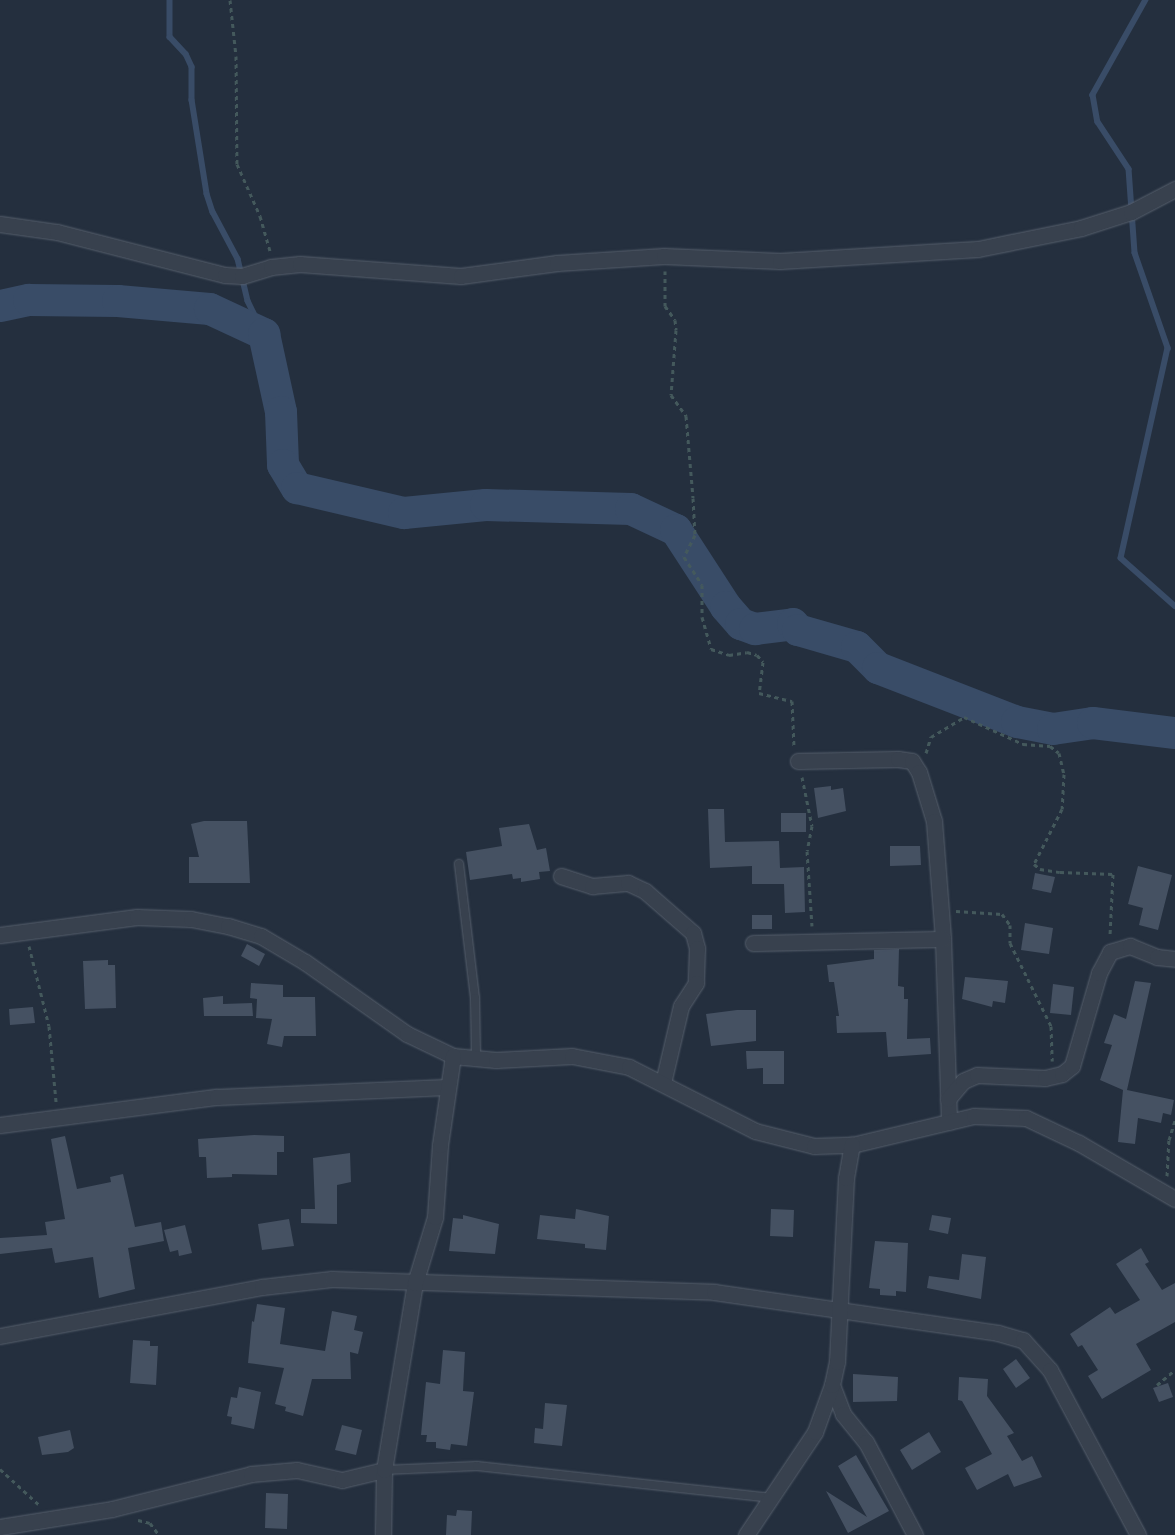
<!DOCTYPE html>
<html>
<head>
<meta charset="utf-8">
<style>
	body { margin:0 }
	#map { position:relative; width:1175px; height:1535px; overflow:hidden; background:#242f3e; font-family:Raleway,sans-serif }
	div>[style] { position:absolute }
	.stream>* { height:5.5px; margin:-2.75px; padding:0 2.75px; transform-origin:2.75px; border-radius:2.75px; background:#394c67 }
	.river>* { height:32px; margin:-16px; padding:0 16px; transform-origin:16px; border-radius:16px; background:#394c67 }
	.building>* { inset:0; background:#455162 }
	.path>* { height:3px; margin-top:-1.5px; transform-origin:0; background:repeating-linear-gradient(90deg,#44595c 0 4px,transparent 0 8px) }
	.roads { filter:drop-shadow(0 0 1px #565f6c) drop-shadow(0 0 1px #565f6c) }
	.lane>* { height:8px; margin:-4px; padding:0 4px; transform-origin:4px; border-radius:4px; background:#38414e }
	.street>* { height:15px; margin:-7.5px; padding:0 7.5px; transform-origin:7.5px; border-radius:7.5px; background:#38414e }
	span { translate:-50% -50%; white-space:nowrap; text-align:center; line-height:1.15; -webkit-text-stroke:5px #1d2633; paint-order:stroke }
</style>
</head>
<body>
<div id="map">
	<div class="stream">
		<i style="left:170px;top:0;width:37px;rotate:90deg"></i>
		<i style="left:170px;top:37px;width:23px;rotate:47deg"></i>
		<i style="left:186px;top:54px;width:14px;rotate:65deg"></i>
		<i style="left:192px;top:67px;width:33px;rotate:90deg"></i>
		<i style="left:192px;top:100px;width:95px;rotate:80.9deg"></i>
		<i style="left:207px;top:194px;width:19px;rotate:72deg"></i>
		<i style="left:213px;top:212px;width:53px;rotate:62deg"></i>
		<i style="left:238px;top:259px;width:43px;rotate:76.6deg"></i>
		<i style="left:248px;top:301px;width:37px;rotate:64deg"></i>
		<i style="left:1146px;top:0;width:109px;rotate:119.2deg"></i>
		<i style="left:1093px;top:95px;width:27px;rotate:80deg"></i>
		<i style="left:1098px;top:122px;width:56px;rotate:56.6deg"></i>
		<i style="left:1129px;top:169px;width:84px;rotate:85.9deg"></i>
		<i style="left:1135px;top:253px;width:101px;rotate:70.8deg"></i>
		<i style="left:1168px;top:348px;width:215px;rotate:102.6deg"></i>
		<i style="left:1121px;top:558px;width:72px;rotate:41.6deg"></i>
	</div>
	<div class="river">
		<i style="left:0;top:306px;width:30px;rotate:-12deg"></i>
		<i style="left:29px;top:300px;width:89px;rotate:0.6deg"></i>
		<i style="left:118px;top:301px;width:92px;rotate:5deg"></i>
		<i style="left:210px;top:309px;width:60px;rotate:24.8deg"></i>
		<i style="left:264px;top:334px;width:80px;rotate:77.7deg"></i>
		<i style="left:281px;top:412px;width:53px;rotate:87.8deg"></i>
		<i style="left:283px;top:465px;width:27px;rotate:59deg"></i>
		<i style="left:297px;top:488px;width:110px;rotate:13.2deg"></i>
		<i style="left:404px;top:513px;width:82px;rotate:-5.6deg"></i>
		<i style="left:486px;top:505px;width:145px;rotate:1.6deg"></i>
		<i style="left:631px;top:509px;width:50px;rotate:25deg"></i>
		<i style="left:676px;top:530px;width:92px;rotate:57deg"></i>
		<i style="left:726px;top:607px;width:23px;rotate:49deg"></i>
		<i style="left:741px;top:624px;width:15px;rotate:20deg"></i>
		<i style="left:755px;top:629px;width:38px;rotate:-7deg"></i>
		<i style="left:793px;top:624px;width:8px;rotate:50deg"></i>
		<i style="left:798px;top:630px;width:61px;rotate:16.1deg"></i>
		<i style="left:857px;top:647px;width:30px;rotate:45deg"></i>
		<i style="left:878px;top:668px;width:149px;rotate:21.2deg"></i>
		<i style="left:1017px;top:722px;width:37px;rotate:11deg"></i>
		<i style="left:1053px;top:729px;width:40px;rotate:-8.5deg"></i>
		<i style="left:1093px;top:723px;width:83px;rotate:7deg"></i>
	</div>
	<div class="building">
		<i style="clip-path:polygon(831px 786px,831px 790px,843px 788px,846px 811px,818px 818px,814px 788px)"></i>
		<i style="clip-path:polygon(708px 809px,724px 809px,725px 842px,779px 841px,780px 868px,804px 867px,805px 912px,785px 913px,784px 884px,752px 884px,752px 866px,710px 868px)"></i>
		<i style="clip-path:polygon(781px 813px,806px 813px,806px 832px,781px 832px)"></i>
		<i style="clip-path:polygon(204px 821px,247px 821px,250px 883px,189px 883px,189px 857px,199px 857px,191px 824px)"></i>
		<i style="clip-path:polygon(529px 824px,537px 850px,546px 848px,550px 871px,539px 872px,540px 879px,521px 882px,521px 878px,513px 879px,512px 874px,470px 880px,466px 852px,502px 846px,499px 828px)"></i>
		<i style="clip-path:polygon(890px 846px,920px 846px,921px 865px,890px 866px)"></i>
		<i style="clip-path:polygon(1138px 866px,1172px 875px,1158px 930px,1139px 925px,1143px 908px,1128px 904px)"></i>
		<i style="clip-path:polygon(1035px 873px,1055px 877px,1051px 893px,1032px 889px)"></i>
		<i style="clip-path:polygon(752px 915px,772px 915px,772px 929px,752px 929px)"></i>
		<i style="clip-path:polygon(1025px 923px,1053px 928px,1049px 954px,1021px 950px)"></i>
		<i style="clip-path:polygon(247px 944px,265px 954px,259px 966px,241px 956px)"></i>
		<i style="clip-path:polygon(899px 949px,898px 986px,904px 987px,904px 999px,908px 999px,907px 1039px,930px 1038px,931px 1054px,888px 1057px,886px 1032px,837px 1033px,836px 1016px,839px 1016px,834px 982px,829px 982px,827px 965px,874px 959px,874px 950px)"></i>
		<i style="clip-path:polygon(108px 960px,108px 965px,115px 965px,116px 1008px,85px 1009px,83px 961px)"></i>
		<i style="clip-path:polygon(965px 977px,1008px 981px,1005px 1003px,993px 1001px,992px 1007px,962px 999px)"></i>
		<i style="clip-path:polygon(1135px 981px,1151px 983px,1127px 1090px,1174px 1100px,1171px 1115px,1163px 1113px,1161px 1123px,1138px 1118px,1135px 1144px,1118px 1142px,1123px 1090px,1100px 1080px,1112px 1045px,1104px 1043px,1114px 1014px,1126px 1019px)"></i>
		<i style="clip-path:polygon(251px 983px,283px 985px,283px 997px,315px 997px,316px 1036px,284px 1036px,282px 1047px,267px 1044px,272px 1019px,256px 1018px,257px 999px,250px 998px)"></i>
		<i style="clip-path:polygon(1053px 984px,1074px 987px,1071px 1015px,1050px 1013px)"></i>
		<i style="clip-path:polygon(223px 996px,223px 1004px,252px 1003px,253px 1016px,204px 1016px,203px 998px)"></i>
		<i style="clip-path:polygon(33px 1007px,35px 1023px,10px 1025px,9px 1009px)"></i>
		<i style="clip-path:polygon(737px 1010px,756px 1010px,756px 1041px,711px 1046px,706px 1014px)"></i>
		<i style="clip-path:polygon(746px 1051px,784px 1051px,784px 1084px,763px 1084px,763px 1068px,747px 1069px)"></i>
		<i style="clip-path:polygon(254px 1135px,284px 1136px,284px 1152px,277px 1152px,277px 1175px,232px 1174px,232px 1177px,207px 1178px,206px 1157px,199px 1157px,198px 1139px)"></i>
		<i style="clip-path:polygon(65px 1136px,77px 1189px,111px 1182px,110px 1177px,123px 1174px,135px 1227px,161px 1222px,164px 1241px,128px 1248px,135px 1289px,99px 1298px,93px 1257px,55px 1263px,52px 1248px,0 1254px,0 1238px,47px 1235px,45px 1222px,65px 1219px,51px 1139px)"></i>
		<i style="clip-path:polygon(350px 1153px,351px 1182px,337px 1185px,337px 1224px,301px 1223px,301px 1209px,315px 1209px,313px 1158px)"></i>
		<i style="clip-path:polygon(576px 1209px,609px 1216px,606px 1250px,585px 1248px,585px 1244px,537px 1239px,540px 1215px,575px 1219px)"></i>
		<i style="clip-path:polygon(771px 1209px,794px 1210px,793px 1237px,770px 1236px)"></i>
		<i style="clip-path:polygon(463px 1215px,499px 1224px,495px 1254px,449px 1251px,453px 1218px,463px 1219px)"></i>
		<i style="clip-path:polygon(932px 1215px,951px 1218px,948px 1234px,929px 1230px)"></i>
		<i style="clip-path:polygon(289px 1219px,294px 1246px,262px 1250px,258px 1224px)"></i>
		<i style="clip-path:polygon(185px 1225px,192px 1253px,179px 1256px,178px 1250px,170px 1252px,164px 1230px)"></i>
		<i style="clip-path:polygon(875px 1241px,908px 1243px,906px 1292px,896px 1291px,896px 1296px,880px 1295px,880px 1289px,869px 1288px)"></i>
		<i style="clip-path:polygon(1141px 1248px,1149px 1262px,1145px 1264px,1162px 1290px,1175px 1283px,1175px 1322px,1136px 1344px,1151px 1370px,1102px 1399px,1088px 1376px,1098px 1370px,1082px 1345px,1078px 1347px,1070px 1334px,1110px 1307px,1115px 1314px,1140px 1300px,1116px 1264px)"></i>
		<i style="clip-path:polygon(962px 1254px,986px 1257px,981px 1299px,927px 1288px,929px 1276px,959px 1280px)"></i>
		<i style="clip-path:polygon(257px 1304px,285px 1308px,280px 1344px,325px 1351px,332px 1311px,357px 1316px,354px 1330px,363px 1332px,358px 1354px,350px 1352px,351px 1379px,312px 1379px,303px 1416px,285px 1411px,286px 1407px,275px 1404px,284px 1368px,248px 1363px,252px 1321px,254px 1322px)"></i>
		<i style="clip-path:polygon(133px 1340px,150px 1341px,150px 1346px,158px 1346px,156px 1385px,130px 1383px)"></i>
		<i style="clip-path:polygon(443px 1350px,465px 1352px,463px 1391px,474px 1392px,467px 1446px,451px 1444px,450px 1450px,436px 1448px,436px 1442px,426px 1442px,427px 1435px,421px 1435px,426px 1382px,440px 1384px)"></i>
		<i style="clip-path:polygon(1016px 1359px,1030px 1378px,1016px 1388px,1003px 1369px)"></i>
		<i style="clip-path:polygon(853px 1374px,898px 1377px,897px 1401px,853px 1402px)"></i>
		<i style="clip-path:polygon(959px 1377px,988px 1379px,987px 1396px,1014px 1433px,1007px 1436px,1022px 1461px,1032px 1456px,1042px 1477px,1014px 1487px,1008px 1474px,977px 1490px,965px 1468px,992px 1454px,962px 1401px,958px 1400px)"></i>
		<i style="clip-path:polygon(1168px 1383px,1173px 1397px,1159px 1402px,1153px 1388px)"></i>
		<i style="clip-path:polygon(239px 1387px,261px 1392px,254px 1429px,231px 1424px,232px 1417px,227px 1416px,231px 1397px,237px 1398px)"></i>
		<i style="clip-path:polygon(545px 1403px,567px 1405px,562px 1446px,534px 1443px,535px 1428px,543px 1429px)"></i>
		<i style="clip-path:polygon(342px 1425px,362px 1430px,356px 1455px,335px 1450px)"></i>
		<i style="clip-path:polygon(70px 1430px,74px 1448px,68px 1452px,42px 1455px,38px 1437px)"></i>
		<i style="clip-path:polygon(929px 1432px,941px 1452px,912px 1470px,900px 1450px)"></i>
		<i style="clip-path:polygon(856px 1455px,889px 1511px,848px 1533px,826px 1491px,867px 1517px,838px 1466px)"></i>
		<i style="clip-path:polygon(266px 1493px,288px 1494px,287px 1529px,265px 1528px)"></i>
		<i style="clip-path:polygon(457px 1510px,472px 1511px,471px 1535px,446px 1535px,447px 1515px,456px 1516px)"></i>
	</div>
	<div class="path">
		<i style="left:230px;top:0;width:56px;rotate:83.9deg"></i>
		<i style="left:236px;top:56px;width:108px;rotate:89.5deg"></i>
		<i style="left:237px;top:164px;width:57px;rotate:66.1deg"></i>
		<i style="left:260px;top:216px;width:36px;rotate:74deg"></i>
		<i style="left:665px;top:271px;width:35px;rotate:90deg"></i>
		<i style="left:665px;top:306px;width:17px;rotate:54deg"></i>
		<i style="left:675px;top:320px;width:10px;rotate:84deg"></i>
		<i style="left:676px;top:330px;width:65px;rotate:94.4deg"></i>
		<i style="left:671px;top:395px;width:26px;rotate:54deg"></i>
		<i style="left:686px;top:416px;width:82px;rotate:85.1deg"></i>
		<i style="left:693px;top:498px;width:37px;rotate:87deg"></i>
		<i style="left:695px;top:535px;width:25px;rotate:117deg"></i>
		<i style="left:684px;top:557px;width:33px;rotate:57deg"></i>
		<i style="left:702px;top:585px;width:32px;rotate:90deg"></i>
		<i style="left:702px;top:617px;width:33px;rotate:74deg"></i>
		<i style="left:711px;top:649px;width:19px;rotate:18deg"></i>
		<i style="left:729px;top:655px;width:18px;rotate:-9deg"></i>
		<i style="left:747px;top:652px;width:10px;rotate:17deg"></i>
		<i style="left:757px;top:655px;width:9px;rotate:49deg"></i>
		<i style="left:763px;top:662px;width:31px;rotate:97deg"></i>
		<i style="left:759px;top:693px;width:34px;rotate:14deg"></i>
		<i style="left:792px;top:701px;width:46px;rotate:87.5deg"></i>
		<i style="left:926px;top:753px;width:17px;rotate:-73deg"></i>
		<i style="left:931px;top:737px;width:39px;rotate:-31deg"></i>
		<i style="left:964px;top:717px;width:65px;rotate:24.6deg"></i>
		<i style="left:1023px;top:744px;width:27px;rotate:4deg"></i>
		<i style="left:1050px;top:746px;width:11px;rotate:38deg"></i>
		<i style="left:1059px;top:753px;width:22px;rotate:77deg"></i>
		<i style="left:1064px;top:774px;width:35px;rotate:93deg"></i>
		<i style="left:1062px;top:809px;width:62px;rotate:117deg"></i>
		<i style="left:1034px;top:864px;width:8px;rotate:40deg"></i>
		<i style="left:1040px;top:869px;width:20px;rotate:9deg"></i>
		<i style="left:1060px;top:872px;width:53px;rotate:2.2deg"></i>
		<i style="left:1113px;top:874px;width:62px;rotate:92.8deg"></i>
		<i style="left:802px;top:777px;width:50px;rotate:78.5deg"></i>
		<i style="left:812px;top:826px;width:25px;rotate:101deg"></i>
		<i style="left:807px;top:851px;width:75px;rotate:86.2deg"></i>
		<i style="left:956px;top:911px;width:46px;rotate:3.7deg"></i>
		<i style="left:1002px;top:914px;width:14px;rotate:54deg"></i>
		<i style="left:1010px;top:925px;width:18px;rotate:90deg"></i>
		<i style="left:1010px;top:943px;width:93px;rotate:63.7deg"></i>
		<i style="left:1051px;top:1026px;width:35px;rotate:88deg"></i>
		<i style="left:29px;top:946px;width:82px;rotate:76deg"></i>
		<i style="left:49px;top:1026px;width:76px;rotate:84.7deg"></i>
		<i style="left:1167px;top:1176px;width:36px;rotate:-87deg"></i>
		<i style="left:1169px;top:1140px;width:21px;rotate:-73deg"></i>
		<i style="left:1157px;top:1385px;width:23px;rotate:-40deg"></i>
		<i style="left:0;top:1469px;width:52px;rotate:42.6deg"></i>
		<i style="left:138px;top:1520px;width:12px;rotate:14deg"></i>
		<i style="left:150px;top:1523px;width:15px;rotate:53deg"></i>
	</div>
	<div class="roads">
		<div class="lane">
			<i style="left:459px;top:864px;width:135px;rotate:83.2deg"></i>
			<i style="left:475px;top:998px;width:60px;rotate:89deg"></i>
			<i style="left:384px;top:1470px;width:93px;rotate:-2.5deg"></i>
			<i style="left:477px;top:1466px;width:297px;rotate:6.2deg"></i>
		</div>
		<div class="street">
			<i style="left:0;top:224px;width:58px;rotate:8deg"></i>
			<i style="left:57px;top:232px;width:173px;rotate:14.4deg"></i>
			<i style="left:225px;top:275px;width:17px;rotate:3deg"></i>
			<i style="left:242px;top:276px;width:30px;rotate:-17deg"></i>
			<i style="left:271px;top:267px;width:29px;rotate:-6deg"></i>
			<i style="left:300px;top:264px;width:161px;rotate:4.3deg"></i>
			<i style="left:461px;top:276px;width:97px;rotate:-7.7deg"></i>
			<i style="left:557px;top:263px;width:107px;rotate:-3.7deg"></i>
			<i style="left:664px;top:256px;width:116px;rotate:2.5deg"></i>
			<i style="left:780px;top:261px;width:198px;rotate:-3.5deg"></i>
			<i style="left:978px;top:249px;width:105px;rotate:-11.5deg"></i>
			<i style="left:1081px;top:228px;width:52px;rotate:-17.7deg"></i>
			<i style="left:1131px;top:212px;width:50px;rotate:-27.6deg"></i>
			<i style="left:798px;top:761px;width:100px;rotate:-1.1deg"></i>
			<i style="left:898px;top:759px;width:14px;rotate:8deg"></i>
			<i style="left:912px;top:761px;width:13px;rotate:58deg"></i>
			<i style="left:919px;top:772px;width:51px;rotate:73deg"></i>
			<i style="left:934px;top:821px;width:118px;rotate:85.6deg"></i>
			<i style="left:943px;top:939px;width:183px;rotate:88.1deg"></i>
			<i style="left:561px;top:876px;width:33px;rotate:18deg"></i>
			<i style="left:592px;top:886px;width:36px;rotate:-5deg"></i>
			<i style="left:628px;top:883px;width:19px;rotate:25deg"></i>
			<i style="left:645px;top:891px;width:64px;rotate:41.2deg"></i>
			<i style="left:693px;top:933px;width:16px;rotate:75deg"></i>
			<i style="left:697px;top:948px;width:35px;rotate:92deg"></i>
			<i style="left:696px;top:983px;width:27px;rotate:123deg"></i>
			<i style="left:681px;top:1006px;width:79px;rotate:103.2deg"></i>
			<i style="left:0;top:935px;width:138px;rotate:-7.5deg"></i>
			<i style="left:137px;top:917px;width:54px;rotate:2.1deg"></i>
			<i style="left:191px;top:919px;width:38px;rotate:11deg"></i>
			<i style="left:228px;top:926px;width:34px;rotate:17deg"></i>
			<i style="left:261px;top:936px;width:51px;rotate:30.6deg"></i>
			<i style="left:305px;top:962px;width:125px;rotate:35.2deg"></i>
			<i style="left:407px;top:1034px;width:51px;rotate:25.6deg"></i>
			<i style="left:453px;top:1056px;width:43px;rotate:5.3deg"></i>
			<i style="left:496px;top:1060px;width:76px;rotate:-3deg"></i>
			<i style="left:572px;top:1056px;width:58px;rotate:10.9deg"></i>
			<i style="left:629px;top:1067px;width:141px;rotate:26.9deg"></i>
			<i style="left:755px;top:1131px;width:61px;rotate:14.3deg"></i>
			<i style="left:814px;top:1146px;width:38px;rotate:-2deg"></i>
			<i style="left:852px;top:1145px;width:125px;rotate:-13.4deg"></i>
			<i style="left:974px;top:1116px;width:52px;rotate:2.2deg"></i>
			<i style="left:1026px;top:1118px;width:59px;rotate:25.3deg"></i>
			<i style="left:1079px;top:1143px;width:111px;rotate:30.3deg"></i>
			<i style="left:753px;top:943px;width:190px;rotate:-1.2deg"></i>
			<i style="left:948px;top:1099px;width:23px;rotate:-50deg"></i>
			<i style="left:963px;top:1081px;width:15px;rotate:-23deg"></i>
			<i style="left:977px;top:1075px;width:68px;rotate:2.5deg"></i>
			<i style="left:1045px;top:1078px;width:17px;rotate:-13deg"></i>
			<i style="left:1062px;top:1074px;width:13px;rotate:-39deg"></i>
			<i style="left:1072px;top:1066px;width:97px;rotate:-73.8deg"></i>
			<i style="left:1099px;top:973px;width:24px;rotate:-62deg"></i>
			<i style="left:1110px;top:952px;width:21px;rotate:-17deg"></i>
			<i style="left:1130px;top:946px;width:29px;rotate:22deg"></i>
			<i style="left:1157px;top:957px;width:18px;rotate:6deg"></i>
			<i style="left:0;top:1125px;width:219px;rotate:-7.4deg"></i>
			<i style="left:217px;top:1097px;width:230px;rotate:-2.5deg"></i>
			<i style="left:0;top:1336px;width:267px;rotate:-10.6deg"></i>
			<i style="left:262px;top:1287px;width:70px;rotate:-6.5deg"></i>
			<i style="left:332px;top:1279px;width:382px;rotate:1.9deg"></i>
			<i style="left:714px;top:1292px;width:287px;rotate:8.2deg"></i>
			<i style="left:998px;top:1333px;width:26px;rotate:16deg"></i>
			<i style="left:1023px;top:1340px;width:40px;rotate:48deg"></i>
			<i style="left:1050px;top:1370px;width:187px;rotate:61.9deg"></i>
			<i style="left:832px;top:1385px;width:31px;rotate:69deg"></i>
			<i style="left:843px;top:1414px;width:36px;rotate:51deg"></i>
			<i style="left:866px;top:1442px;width:105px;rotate:62.2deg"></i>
			<i style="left:0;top:1527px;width:113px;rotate:-9.1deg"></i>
			<i style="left:112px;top:1509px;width:143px;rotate:-14.1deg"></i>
			<i style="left:251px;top:1474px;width:46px;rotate:-5deg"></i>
			<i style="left:297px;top:1470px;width:46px;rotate:12.5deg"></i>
			<i style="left:342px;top:1480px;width:43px;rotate:-13.4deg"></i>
			<i style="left:383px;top:1535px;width:65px;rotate:-89.1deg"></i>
			<i style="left:384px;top:1470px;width:190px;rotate:-80.6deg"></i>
			<i style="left:415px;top:1283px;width:69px;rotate:-73.1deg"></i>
			<i style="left:435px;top:1217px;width:72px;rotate:-86deg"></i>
			<i style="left:440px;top:1145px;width:90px;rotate:-81.7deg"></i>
			<i style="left:746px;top:1535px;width:124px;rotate:-56.2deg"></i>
			<i style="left:815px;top:1432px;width:50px;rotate:-70.1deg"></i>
			<i style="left:832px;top:1385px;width:24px;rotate:-78deg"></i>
			<i style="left:837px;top:1362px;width:184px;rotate:-87.2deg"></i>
			<i style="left:846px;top:1178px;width:34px;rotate:-80deg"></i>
		</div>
	</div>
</div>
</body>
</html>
